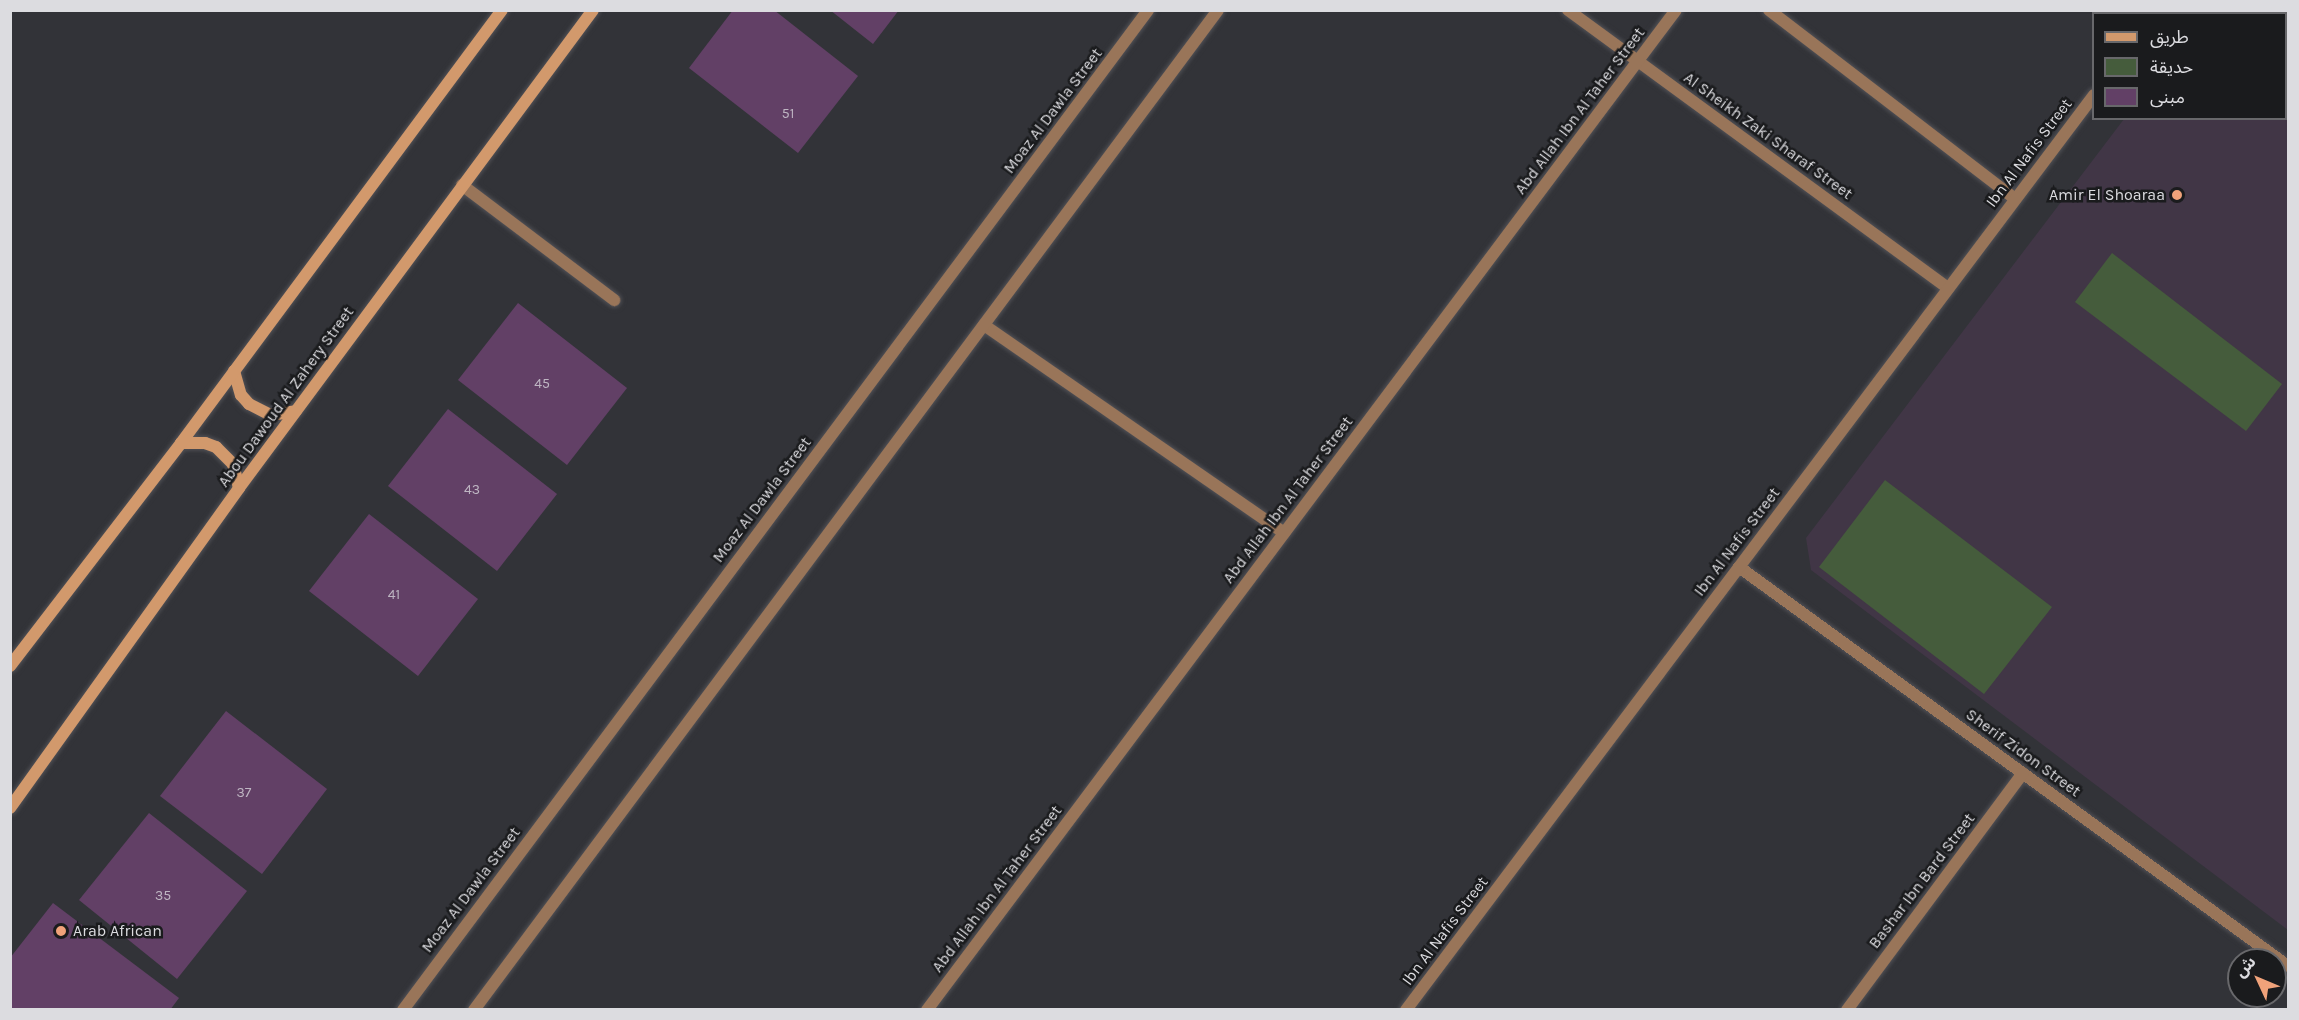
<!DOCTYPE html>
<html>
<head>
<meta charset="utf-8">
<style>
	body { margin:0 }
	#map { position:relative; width:2299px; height:1020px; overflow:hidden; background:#323338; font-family:Karla,"Noto Sans Arabic",sans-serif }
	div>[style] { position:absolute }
	.commercial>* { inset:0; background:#413646 }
	.green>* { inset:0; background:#455c3c }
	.building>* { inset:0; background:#624066 }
	.roads { filter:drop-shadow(0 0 2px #515156) drop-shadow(0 0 2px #515156) }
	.lane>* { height:12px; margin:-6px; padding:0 6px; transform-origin:6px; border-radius:6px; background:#997559 }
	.street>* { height:12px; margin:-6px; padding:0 6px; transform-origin:6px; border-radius:6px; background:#997559 }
	.secondary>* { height:12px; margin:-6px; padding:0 6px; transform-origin:6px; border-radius:6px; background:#d2996c }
	.dots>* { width:16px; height:16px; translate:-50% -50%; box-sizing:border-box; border:3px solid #1a1b1d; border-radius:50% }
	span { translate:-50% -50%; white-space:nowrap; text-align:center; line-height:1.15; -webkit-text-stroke:5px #1a1b1d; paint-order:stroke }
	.number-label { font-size:14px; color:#beb5c2 }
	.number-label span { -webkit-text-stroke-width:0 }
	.street-label { font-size:16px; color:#dcdce0 }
	.poi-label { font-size:16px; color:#dcdce0 }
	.right { translate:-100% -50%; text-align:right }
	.left { translate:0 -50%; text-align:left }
	.frame { position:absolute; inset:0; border:12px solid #dcdce0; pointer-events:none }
	.legend { position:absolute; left:2092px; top:12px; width:195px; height:108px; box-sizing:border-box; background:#1a1b1d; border:2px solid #68686b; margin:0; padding:8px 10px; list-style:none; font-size:18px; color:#dcdce0 }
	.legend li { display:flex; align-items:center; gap:12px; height:30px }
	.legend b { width:30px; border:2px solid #68686b }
	.north { position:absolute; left:2227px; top:948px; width:60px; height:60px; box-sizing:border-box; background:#1a1b1d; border:2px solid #68686b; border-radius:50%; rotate:314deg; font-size:16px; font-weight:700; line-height:24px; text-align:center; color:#dcdce0 }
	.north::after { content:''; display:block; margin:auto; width:21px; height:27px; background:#f0a27a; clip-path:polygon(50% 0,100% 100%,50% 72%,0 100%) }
</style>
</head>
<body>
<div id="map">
	<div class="commercial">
		<i style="clip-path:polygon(2286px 31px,2288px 34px,2288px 930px,1811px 570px,1806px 538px,2124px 119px,2286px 118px)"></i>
	</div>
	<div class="green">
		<i style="clip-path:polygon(2112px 253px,2282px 384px,2246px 431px,2075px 302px)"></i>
		<i style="clip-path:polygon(1885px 480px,2052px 607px,1984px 694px,1819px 567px)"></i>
	</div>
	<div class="building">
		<i style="clip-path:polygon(733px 10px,774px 10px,858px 76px,798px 153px,689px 68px)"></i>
		<i style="clip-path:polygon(830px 10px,899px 10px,873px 44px)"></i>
		<i style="clip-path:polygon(518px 303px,627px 388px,567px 465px,458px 380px)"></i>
		<i style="clip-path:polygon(448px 409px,557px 494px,497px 571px,388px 486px)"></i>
		<i style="clip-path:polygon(369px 514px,478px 599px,418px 676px,309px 591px)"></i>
		<i style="clip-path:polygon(226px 711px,327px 789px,262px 874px,160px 796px)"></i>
		<i style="clip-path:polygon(149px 813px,247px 891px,177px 979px,79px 900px)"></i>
		<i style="clip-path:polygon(53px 903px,179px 998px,170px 1010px,10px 1010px,10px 958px)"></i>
	</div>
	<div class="roads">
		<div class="lane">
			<i style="left:462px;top:185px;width:191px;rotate:37.1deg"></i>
			<i style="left:984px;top:325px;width:365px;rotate:34.7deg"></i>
		</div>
		<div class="street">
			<i style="left:1568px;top:10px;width:471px;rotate:36.2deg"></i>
			<i style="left:1769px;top:10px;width:310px;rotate:37.5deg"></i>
			<i style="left:2154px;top:14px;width:5px;rotate:-53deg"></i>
			<i style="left:1739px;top:567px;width:679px;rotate:36.01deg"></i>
			<i style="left:403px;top:1010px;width:1247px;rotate:-53.31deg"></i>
			<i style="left:474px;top:1010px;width:1246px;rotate:-53.35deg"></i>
			<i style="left:927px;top:1010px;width:1249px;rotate:-53.17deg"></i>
			<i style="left:1406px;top:1010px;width:1145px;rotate:-53.06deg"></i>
			<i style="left:1847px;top:1010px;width:295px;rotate:-53.4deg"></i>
		</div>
		<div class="secondary">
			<i style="left:234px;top:371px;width:25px;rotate:74deg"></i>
			<i style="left:241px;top:395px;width:12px;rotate:48deg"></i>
			<i style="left:249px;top:404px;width:25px;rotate:27deg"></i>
			<i style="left:271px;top:415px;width:25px;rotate:-9deg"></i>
			<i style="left:181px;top:443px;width:24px"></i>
			<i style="left:205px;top:443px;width:12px;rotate:20deg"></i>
			<i style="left:216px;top:447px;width:24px;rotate:45deg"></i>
			<i style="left:233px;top:464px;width:25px;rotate:76deg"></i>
			<i style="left:10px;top:666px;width:281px;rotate:-52.5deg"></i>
			<i style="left:181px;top:443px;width:539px;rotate:-53.45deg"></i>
			<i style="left:10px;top:808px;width:393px;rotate:-54.4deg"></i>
			<i style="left:239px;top:488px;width:595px;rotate:-53.48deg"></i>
		</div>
	</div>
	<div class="dots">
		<i style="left:2177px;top:195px;background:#f0a27a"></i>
		<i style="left:61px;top:931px;background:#f0a27a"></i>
	</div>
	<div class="number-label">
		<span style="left:788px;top:114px">51</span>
		<span style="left:542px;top:384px">45</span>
		<span style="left:472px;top:490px">43</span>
		<span style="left:394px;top:595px">41</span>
		<span style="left:244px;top:793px">37</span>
		<span style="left:163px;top:896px">35</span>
	</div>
	<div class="street-label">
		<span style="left:1053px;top:111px;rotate:-53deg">Moaz Al Dawla Street</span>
		<span style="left:1580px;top:111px;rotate:-53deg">Abd Allah Ibn Al Taher Street</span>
		<span style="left:1768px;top:136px;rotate:36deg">Al Sheikh Zaki Sharaf Street</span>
		<span style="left:2029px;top:153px;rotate:-53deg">Ibn Al Nafis Street</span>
		<span style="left:286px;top:397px;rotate:-54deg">Abou Dawoud Al Zahery Street</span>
		<span style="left:762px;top:500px;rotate:-53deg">Moaz Al Dawla Street</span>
		<span style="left:1288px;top:500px;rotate:-53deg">Abd Allah Ibn Al Taher Street</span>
		<span style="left:1737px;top:542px;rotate:-53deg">Ibn Al Nafis Street</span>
		<span style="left:2023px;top:753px;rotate:36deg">Sherif Zidon Street</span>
		<span style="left:1922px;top:881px;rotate:-53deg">Bashar Ibn Bard Street</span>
		<span style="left:997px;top:889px;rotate:-53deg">Abd Allah Ibn Al Taher Street</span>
		<span style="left:471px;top:890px;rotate:-53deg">Moaz Al Dawla Street</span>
		<span style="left:1445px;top:931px;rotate:-53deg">Ibn Al Nafis Street</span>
	</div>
	<div class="poi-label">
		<span class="right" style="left:2165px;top:195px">Amir El Shoaraa</span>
		<span class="left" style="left:73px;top:931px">Arab African</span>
	</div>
	<div class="frame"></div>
	<ul class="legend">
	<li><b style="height:8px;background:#d2996c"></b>طريق</li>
	<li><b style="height:16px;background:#455c3c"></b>حديقة</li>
	<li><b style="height:16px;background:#624066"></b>مبنى</li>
	</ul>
	<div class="north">ش</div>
</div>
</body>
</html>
